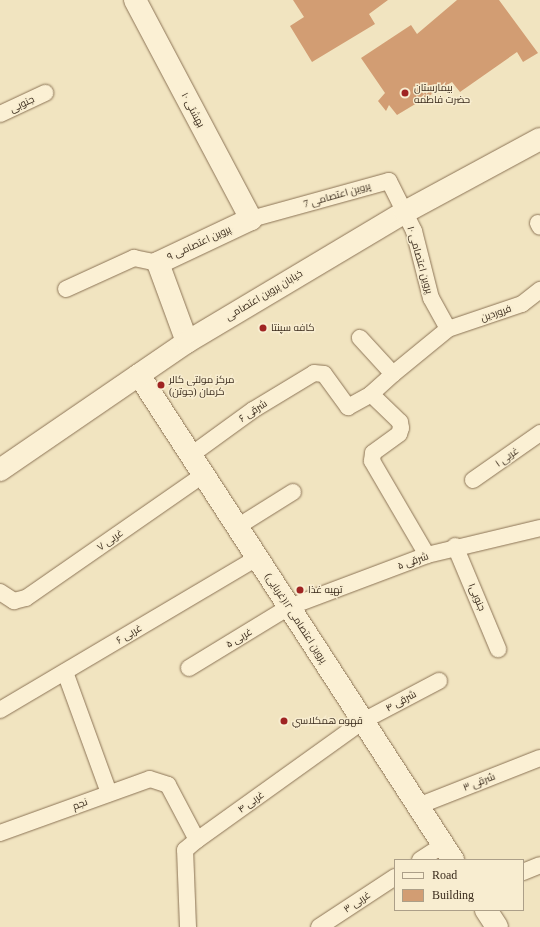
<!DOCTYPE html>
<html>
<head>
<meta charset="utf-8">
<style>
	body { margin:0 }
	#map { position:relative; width:540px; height:927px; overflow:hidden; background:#f1e4c0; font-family:"Times New Roman",Cairo,serif }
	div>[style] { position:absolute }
	.building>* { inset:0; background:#d29d73 }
	.roads { filter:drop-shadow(0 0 1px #8c7456) drop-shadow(0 0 1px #8c7456) }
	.street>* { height:16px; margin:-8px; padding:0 8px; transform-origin:8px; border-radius:8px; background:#fbf0d4 }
	.secondary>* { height:22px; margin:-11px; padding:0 11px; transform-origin:11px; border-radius:11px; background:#fbf0d4 }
	.dots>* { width:11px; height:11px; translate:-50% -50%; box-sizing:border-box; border:2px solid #f8edd0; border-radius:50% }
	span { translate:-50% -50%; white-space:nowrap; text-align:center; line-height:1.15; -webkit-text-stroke:3px #f8edd0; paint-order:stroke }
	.poi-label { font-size:10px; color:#3a2b1c }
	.left { translate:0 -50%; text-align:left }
	.street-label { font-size:10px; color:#3a2b1c }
	.legend { position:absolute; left:394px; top:859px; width:130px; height:52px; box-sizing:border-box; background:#f8edd0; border:1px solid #ac9f88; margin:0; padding:5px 7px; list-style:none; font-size:12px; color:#3a2b1c }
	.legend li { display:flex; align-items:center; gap:8px; height:20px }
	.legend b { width:20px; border:1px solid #ac9f88 }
</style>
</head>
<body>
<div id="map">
	<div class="building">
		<i style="clip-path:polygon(388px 0,369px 14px,375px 24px,312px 62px,290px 26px,304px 17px,293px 0)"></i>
		<i style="clip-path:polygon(457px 0,499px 0,538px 53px,523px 62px,517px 52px,460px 92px,452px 82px,397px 115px,389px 105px,386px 111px,378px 101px,385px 93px,361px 58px,411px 25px,417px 34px)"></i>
	</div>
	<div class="roads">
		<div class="street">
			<i style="left:0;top:114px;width:50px;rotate:-25deg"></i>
			<i style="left:251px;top:219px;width:143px;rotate:-15.4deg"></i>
			<i style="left:389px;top:181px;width:56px;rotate:63.4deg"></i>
			<i style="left:414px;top:231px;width:69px;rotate:75.8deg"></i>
			<i style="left:431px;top:298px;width:35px;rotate:61deg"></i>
			<i style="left:448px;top:329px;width:71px;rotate:140.7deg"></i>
			<i style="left:393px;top:374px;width:49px;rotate:-132.5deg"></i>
			<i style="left:538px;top:223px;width:4px;rotate:63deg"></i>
			<i style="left:66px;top:289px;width:75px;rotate:-24.5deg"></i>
			<i style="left:134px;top:258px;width:25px;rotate:12deg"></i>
			<i style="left:448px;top:329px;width:78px;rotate:-18.7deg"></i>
			<i style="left:522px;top:304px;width:23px;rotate:-38deg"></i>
			<i style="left:371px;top:394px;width:40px;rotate:44deg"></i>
			<i style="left:400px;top:422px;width:6px;rotate:81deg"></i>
			<i style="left:401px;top:428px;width:6px;rotate:108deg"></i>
			<i style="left:399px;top:434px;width:32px;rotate:144deg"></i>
			<i style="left:373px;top:453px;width:8px;rotate:97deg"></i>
			<i style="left:372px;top:461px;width:109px;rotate:59.7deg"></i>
			<i style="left:191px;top:455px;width:77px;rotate:-36deg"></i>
			<i style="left:253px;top:410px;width:71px;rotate:-31.2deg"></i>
			<i style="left:314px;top:373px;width:10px;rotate:6deg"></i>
			<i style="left:324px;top:374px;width:41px;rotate:54deg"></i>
			<i style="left:348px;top:407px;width:26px;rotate:-29deg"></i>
			<i style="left:371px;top:394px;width:30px;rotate:-42deg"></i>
			<i style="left:473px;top:480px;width:82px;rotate:-35deg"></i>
			<i style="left:237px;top:527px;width:66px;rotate:-32deg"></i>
			<i style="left:455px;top:546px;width:112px;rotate:67.3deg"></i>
			<i style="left:0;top:592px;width:17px;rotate:33deg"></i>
			<i style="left:14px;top:601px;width:12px;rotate:-14deg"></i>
			<i style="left:26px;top:598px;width:216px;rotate:-34.8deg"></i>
			<i style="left:189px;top:668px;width:117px;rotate:-31.4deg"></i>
			<i style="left:289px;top:607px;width:147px;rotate:-20.6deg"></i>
			<i style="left:427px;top:555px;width:116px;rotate:-13.4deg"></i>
			<i style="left:65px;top:672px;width:129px;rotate:70deg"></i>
			<i style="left:0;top:710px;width:299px;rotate:-30.6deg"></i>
			<i style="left:418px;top:806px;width:131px;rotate:-21.5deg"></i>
			<i style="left:0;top:833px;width:159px;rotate:-19.8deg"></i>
			<i style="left:150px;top:779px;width:19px;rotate:18deg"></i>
			<i style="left:168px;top:785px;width:62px;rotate:62.2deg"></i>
			<i style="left:197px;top:840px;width:204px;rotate:-35.6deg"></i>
			<i style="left:363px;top:721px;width:86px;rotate:-27.8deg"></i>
			<i style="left:420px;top:860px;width:27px;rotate:-33deg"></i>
			<i style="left:523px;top:872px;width:18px;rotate:-22deg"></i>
			<i style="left:188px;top:927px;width:77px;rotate:-92.2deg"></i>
			<i style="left:185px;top:850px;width:16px;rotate:-40deg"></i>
			<i style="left:319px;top:927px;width:91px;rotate:-33.3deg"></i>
		</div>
		<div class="secondary">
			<i style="left:135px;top:0;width:248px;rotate:62.1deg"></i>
			<i style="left:251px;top:219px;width:103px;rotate:154.7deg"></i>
			<i style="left:158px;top:263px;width:84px;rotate:69.8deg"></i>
			<i style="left:139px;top:375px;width:578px;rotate:57.08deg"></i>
			<i style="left:0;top:470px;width:227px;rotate:-34.4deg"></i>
			<i style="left:187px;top:342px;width:254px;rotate:-30.8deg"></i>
			<i style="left:405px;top:212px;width:153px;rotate:-28.4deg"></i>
			<i style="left:486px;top:910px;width:20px;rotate:57deg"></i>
		</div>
	</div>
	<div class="dots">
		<i style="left:405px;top:93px;background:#9f2422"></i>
		<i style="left:263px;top:328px;background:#9f2422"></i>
		<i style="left:161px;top:385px;background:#9f2422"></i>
		<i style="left:300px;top:590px;background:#9f2422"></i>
		<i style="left:284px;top:721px;background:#9f2422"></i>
	</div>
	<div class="poi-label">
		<span class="left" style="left:414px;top:93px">بیمارستان<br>حضرت فاطمه</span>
		<span class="left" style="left:271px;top:328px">کافه سپنتا</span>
		<span class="left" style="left:169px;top:385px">مرکز مولتی کالر<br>کرمان (جوتن)</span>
		<span class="left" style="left:308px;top:590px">تهیه غذا</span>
		<span class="left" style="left:292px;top:721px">قهوه همكلاسي</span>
	</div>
	<div class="street-label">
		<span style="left:22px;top:104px;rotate:-25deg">جنوبی</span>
		<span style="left:193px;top:110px;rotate:62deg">بهشتی ۱۰</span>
		<span style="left:337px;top:195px;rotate:-16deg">پروین اعتصامی 7</span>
		<span style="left:199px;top:243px;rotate:-25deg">پروین اعتصامی ۹</span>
		<span style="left:420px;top:260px;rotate:74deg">پروین اعتصامی ۱۰</span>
		<span style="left:264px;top:295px;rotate:-31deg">خیابان پروین اعتصامی</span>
		<span style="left:496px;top:313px;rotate:-19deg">فروردین</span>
		<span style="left:253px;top:411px;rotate:-33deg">شرقی ۶</span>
		<span style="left:507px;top:457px;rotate:-35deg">غربی ۱</span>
		<span style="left:110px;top:540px;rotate:-35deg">غربی ۷</span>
		<span style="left:413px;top:561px;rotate:-20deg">شرقی ۵</span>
		<span style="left:477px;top:597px;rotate:67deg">جنوبی۱</span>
		<span style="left:296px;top:618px;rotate:57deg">پروین اعتصامی ۱۲(غربایی)</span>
		<span style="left:129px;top:634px;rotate:-31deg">غربی ۶</span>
		<span style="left:239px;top:638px;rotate:-31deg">غربی ۵</span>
		<span style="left:401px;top:701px;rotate:-28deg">شرقی ۴</span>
		<span style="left:479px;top:782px;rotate:-21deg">شرقی ۳</span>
		<span style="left:251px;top:802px;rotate:-36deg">غربی ۴</span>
		<span style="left:80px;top:804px;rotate:-20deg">نجم</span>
		<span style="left:357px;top:902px;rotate:-34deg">غربی ۳</span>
	</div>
	<ul class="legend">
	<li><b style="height:5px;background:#fbf0d4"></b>Road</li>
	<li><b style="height:11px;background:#d29d73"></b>Building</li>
	</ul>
</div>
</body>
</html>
